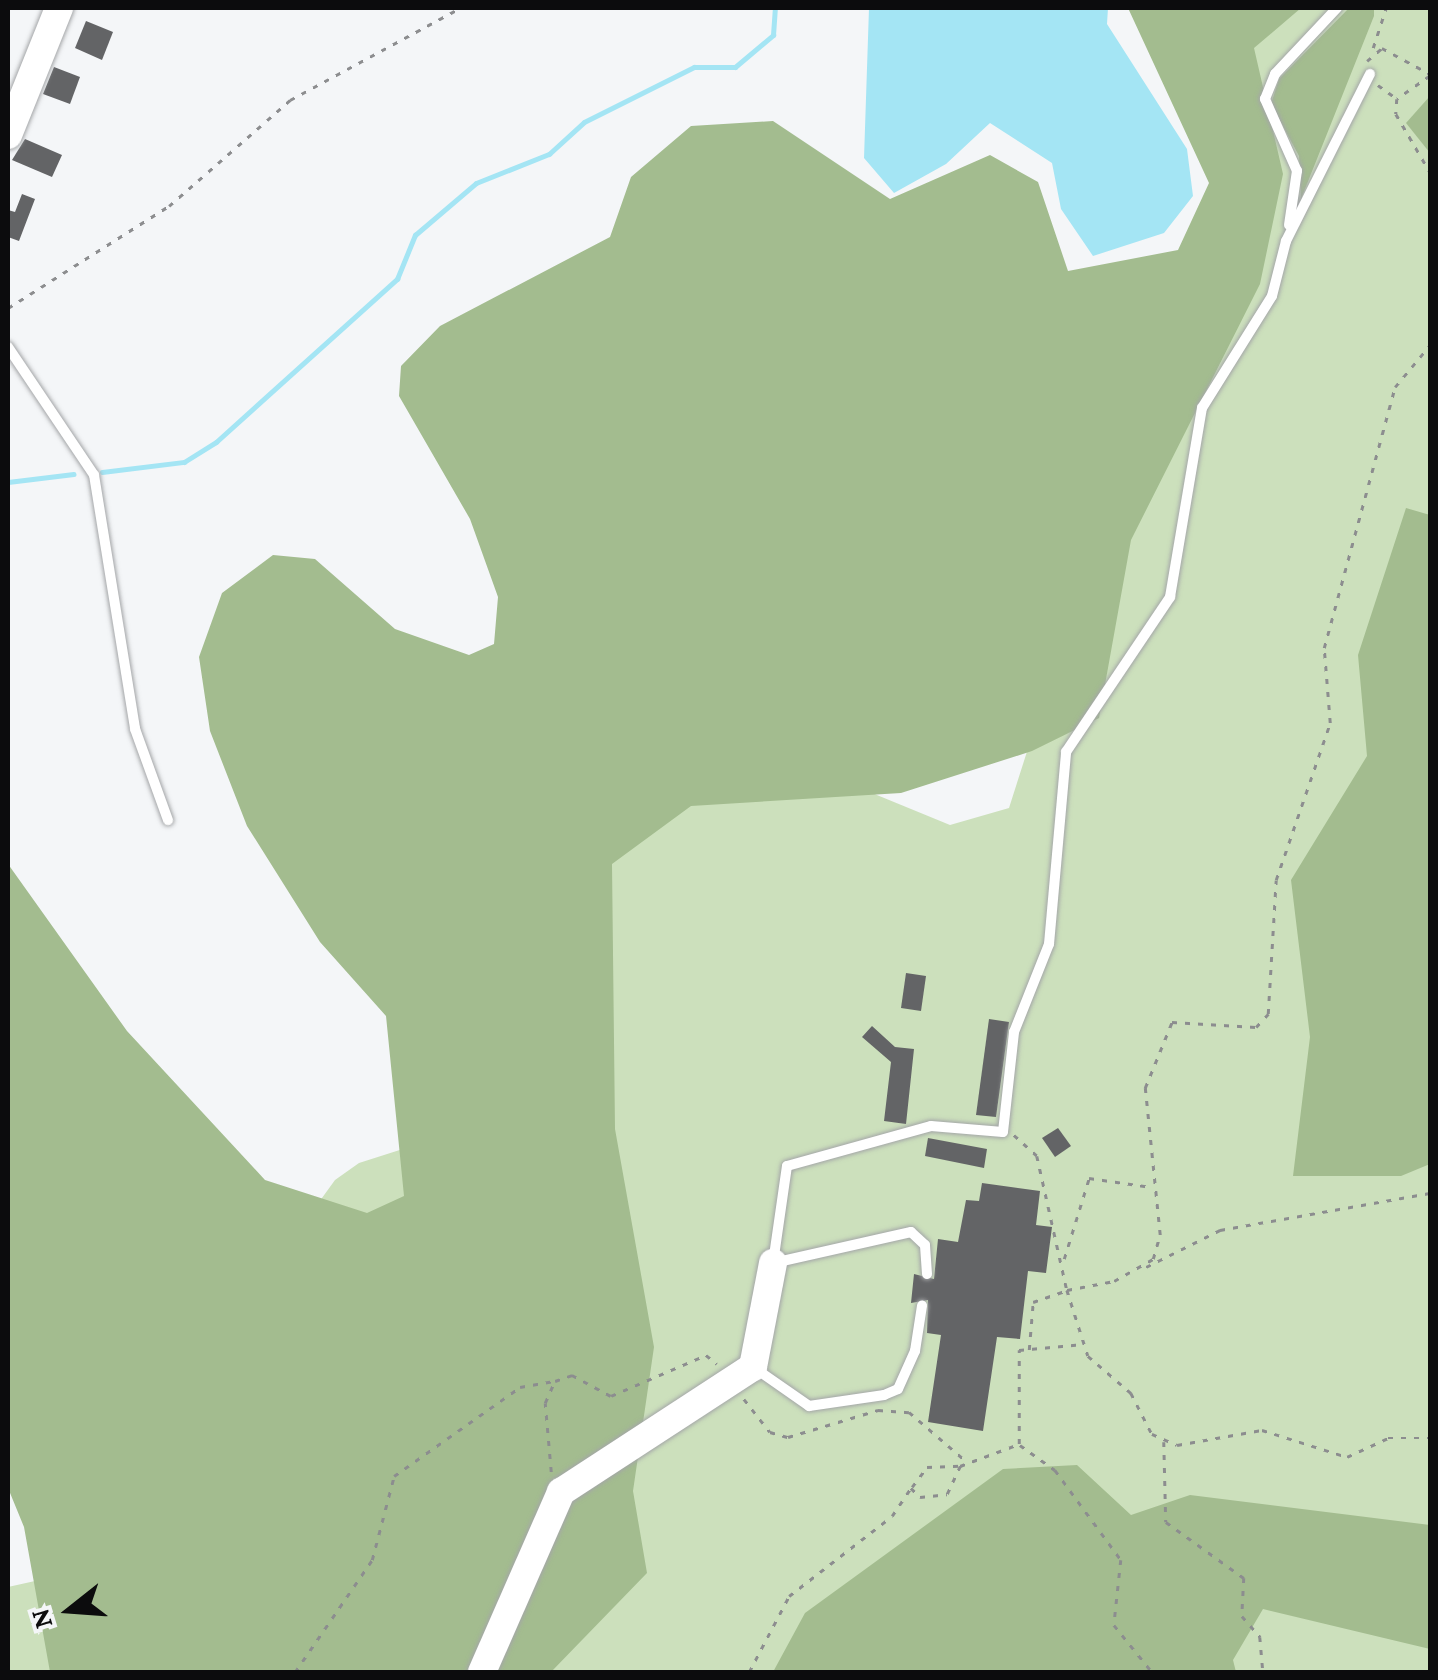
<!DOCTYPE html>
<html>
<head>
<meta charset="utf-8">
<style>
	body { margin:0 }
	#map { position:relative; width:1438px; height:1680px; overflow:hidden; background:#f4f6f8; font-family:"Crimson Pro",serif }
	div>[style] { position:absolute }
	.green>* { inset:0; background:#cce0bc }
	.forest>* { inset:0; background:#a3bc8f }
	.water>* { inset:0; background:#a4e5f4 }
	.stream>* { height:5px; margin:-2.5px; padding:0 2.5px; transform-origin:2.5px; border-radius:2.5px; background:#a4e5f4 }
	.building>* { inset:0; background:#636466 }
	.path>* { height:2.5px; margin-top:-1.25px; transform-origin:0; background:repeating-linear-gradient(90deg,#8c8d8f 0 5px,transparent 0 13px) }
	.roads { filter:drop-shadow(0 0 2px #a4a6a8) drop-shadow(0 0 2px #a4a6a8) }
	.lane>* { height:10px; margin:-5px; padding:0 5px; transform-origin:5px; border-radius:5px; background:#fff }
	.secondary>* { height:28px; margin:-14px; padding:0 14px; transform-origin:14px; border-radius:14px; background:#fff }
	span { translate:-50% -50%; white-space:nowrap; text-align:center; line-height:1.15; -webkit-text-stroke:9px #f4f6f8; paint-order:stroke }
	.frame { position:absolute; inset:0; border:10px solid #0c0c0d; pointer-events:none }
	.north { position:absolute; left:20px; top:1560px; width:100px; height:100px; -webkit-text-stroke:8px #f4f6f8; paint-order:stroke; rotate:253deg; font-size:28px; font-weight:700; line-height:40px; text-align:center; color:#0c0c0d }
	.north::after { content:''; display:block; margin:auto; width:35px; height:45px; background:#0c0c0d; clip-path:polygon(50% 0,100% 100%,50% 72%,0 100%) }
</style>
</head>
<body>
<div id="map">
	<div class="green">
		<i style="clip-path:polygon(1237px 8px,1430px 8px,1430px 1672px,8px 1672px,8px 1587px,134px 1559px,272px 1267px,335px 1180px,359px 1163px,519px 1112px,595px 808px,755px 745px,950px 825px,1009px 808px,1076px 598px,1252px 206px)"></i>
	</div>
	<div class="forest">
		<i style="clip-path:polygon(1128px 8px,1301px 8px,1254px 48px,1283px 174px,1260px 284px,1131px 540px,1099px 718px,1032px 751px,901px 793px,691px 806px,612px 864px,615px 1129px,654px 1347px,633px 1491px,647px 1573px,551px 1672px,50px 1672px,24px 1527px,8px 1488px,8px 864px,127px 1031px,265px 1180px,367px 1213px,404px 1196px,386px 1016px,320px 942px,247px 826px,210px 731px,199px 657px,222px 593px,273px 555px,315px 559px,395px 629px,469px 655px,494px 644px,498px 597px,470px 519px,399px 396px,401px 366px,440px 326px,610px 237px,631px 177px,691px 126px,773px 121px,890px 199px,990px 155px,1038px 182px,1068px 271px,1178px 250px,1209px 183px)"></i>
		<i style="clip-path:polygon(1349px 8px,1374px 8px,1374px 16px,1301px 199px,1299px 156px,1271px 104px,1279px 79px)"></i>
		<i style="clip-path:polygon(1430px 96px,1430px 153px,1406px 123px)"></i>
		<i style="clip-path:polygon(1406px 508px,1430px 515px,1430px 1164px,1401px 1176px,1293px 1176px,1310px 1037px,1291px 880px,1367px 756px,1358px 655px)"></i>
		<i style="clip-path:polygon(1077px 1465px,1131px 1515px,1190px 1495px,1430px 1525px,1430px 1649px,1263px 1609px,1233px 1660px,1236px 1672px,773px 1672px,805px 1613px,1003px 1469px)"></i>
	</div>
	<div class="water">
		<i style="clip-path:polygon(869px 8px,1108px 8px,1107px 24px,1187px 149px,1193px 196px,1164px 233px,1093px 256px,1061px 209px,1052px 163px,990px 123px,946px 164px,894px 193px,864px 158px)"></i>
	</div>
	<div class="stream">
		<i style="left:102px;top:472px;width:83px;rotate:-7deg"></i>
		<i style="left:184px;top:462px;width:38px;rotate:-32deg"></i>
		<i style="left:216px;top:442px;width:244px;rotate:-42deg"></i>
		<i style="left:397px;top:279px;width:48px;rotate:-67.8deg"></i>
		<i style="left:415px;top:235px;width:80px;rotate:-40.4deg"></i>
		<i style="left:476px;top:183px;width:79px;rotate:-21.7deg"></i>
		<i style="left:549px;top:154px;width:47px;rotate:-42.4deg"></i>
		<i style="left:584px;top:122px;width:123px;rotate:-26.6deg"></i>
		<i style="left:694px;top:67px;width:41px"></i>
		<i style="left:735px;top:67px;width:50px;rotate:-40.1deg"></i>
		<i style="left:773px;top:35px;width:27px;rotate:-86deg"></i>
		<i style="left:8px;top:482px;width:66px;rotate:-6.9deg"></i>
	</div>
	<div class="building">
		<i style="clip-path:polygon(86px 21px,113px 32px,102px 60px,75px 48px)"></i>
		<i style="clip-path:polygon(54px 67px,80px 77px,70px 104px,43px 94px)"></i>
		<i style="clip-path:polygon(25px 139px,62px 155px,52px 177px,12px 160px)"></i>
		<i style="clip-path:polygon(22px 194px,35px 199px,19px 241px,8px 237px,8px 210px,15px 212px)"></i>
		<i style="clip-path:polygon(906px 973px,926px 976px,921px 1011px,901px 1008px)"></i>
		<i style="clip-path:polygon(989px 1019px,1009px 1022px,996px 1117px,976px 1115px)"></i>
		<i style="clip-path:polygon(872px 1026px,895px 1047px,914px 1049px,906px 1124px,884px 1121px,891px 1062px,862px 1037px)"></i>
		<i style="clip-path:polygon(1058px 1128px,1071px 1146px,1055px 1157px,1042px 1138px)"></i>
		<i style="clip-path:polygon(928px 1138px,987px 1149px,984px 1168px,925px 1156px)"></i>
		<i style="clip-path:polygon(982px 1183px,1040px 1191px,1036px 1225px,1052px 1227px,1046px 1273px,1028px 1271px,1020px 1339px,997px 1337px,983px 1431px,928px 1422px,941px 1335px,927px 1333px,928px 1300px,911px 1303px,914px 1274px,934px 1279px,938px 1239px,958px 1242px,966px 1200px,979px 1201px)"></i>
	</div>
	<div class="path">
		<i style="left:1373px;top:48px;width:42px;rotate:-72deg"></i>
		<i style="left:1367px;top:61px;width:20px;rotate:-41deg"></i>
		<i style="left:1382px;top:48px;width:55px;rotate:28.4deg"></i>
		<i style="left:1430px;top:76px;width:40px;rotate:145.1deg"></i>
		<i style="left:1397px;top:99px;width:15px;rotate:94deg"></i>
		<i style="left:1396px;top:114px;width:67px;rotate:59.6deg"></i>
		<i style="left:1378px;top:85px;width:24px;rotate:36deg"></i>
		<i style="left:8px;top:308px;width:191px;rotate:-32.4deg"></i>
		<i style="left:169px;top:206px;width:161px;rotate:-41.2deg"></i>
		<i style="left:290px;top:100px;width:193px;rotate:-28.4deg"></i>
		<i style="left:1014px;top:1135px;width:31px;rotate:42deg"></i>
		<i style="left:1037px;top:1156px;width:137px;rotate:77.4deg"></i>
		<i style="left:1067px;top:1290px;width:48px;rotate:-10.8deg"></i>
		<i style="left:1114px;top:1281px;width:45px;rotate:-29.4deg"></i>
		<i style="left:1153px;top:1259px;width:25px;rotate:-74deg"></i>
		<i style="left:1160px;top:1235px;width:148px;rotate:-95.8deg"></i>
		<i style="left:1145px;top:1088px;width:71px;rotate:-67.8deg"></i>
		<i style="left:1172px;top:1022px;width:84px;rotate:3.4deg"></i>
		<i style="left:1256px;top:1027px;width:18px;rotate:-47deg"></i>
		<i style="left:1268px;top:1014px;width:134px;rotate:-86.6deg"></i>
		<i style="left:1276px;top:880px;width:166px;rotate:-71deg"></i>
		<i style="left:1330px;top:723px;width:75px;rotate:-94.6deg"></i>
		<i style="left:1324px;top:648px;width:270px;rotate:-74.8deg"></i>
		<i style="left:1395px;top:387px;width:55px;rotate:-50.2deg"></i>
		<i style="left:1064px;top:1259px;width:85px;rotate:-72.8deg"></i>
		<i style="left:1089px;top:1178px;width:63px;rotate:8.3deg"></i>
		<i style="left:1146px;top:1267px;width:83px;rotate:-26.6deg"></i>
		<i style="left:1220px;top:1230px;width:213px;rotate:-10deg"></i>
		<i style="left:1029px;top:1350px;width:48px;rotate:-85.2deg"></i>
		<i style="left:1033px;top:1302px;width:36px;rotate:-19deg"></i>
		<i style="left:1067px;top:1290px;width:69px;rotate:72.3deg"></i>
		<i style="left:1088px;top:1356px;width:57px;rotate:40.7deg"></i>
		<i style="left:1131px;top:1393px;width:46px;rotate:62.9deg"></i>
		<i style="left:1152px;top:1434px;width:27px;rotate:24deg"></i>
		<i style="left:1177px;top:1445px;width:86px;rotate:-10deg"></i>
		<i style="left:1262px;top:1430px;width:89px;rotate:17.6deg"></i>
		<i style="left:1347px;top:1457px;width:45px;rotate:-24.9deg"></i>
		<i style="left:1388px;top:1438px;width:42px"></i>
		<i style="left:744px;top:1399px;width:42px;rotate:51.8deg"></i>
		<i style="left:770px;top:1432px;width:19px;rotate:16deg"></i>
		<i style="left:788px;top:1437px;width:94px;rotate:-16.7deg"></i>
		<i style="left:878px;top:1410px;width:31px;rotate:4deg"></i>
		<i style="left:909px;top:1412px;width:75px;rotate:40.7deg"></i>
		<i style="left:1164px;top:1442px;width:80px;rotate:88.6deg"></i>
		<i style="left:1166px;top:1522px;width:96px;rotate:35.7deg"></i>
		<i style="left:1244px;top:1578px;width:38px;rotate:93deg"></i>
		<i style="left:1242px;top:1616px;width:28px;rotate:49deg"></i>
		<i style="left:1260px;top:1637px;width:35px;rotate:85deg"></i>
		<i style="left:1020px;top:1445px;width:43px;rotate:35.5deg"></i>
		<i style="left:1055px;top:1470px;width:112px;rotate:53.7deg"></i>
		<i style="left:1121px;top:1560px;width:65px;rotate:96.1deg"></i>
		<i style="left:1114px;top:1625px;width:60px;rotate:51deg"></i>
		<i style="left:551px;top:1472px;width:69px;rotate:-95deg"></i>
		<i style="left:545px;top:1403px;width:24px;rotate:-66deg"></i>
		<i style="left:555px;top:1381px;width:18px;rotate:-19deg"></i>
		<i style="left:572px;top:1375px;width:44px;rotate:28.3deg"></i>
		<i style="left:611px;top:1396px;width:103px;rotate:-23.3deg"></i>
		<i style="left:706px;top:1355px;width:14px;rotate:39deg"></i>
		<i style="left:912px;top:1487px;width:25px;rotate:-53deg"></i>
		<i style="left:927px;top:1467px;width:33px;rotate:-2deg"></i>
		<i style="left:295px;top:1672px;width:136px;rotate:-55.5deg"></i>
		<i style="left:372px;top:1560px;width:87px;rotate:-75.3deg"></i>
		<i style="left:394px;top:1476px;width:154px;rotate:-35.2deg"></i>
		<i style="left:520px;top:1387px;width:36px;rotate:-10deg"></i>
		<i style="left:749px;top:1672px;width:86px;rotate:-62.2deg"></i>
		<i style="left:789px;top:1596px;width:130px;rotate:-37.8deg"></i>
		<i style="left:892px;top:1516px;width:34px;rotate:-56deg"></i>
		<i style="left:911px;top:1488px;width:13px;rotate:45deg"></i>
		<i style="left:920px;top:1497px;width:27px;rotate:-6deg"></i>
		<i style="left:947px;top:1494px;width:31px;rotate:-65deg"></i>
		<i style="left:960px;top:1466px;width:63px;rotate:-20.4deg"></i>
		<i style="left:1019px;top:1444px;width:94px;rotate:-90deg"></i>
		<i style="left:1019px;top:1350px;width:65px;rotate:-5.3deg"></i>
	</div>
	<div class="roads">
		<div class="lane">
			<i style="left:1289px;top:225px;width:55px;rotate:-81.6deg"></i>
			<i style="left:1297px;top:171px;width:79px;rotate:-114deg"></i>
			<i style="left:1265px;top:99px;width:27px;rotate:-68deg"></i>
			<i style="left:1275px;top:74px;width:91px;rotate:-46.8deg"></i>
			<i style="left:8px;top:347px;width:154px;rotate:56.1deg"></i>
			<i style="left:94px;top:475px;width:257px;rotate:80.8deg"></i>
			<i style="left:135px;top:729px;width:97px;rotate:70.1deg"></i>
			<i style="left:927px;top:1274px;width:29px;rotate:-94deg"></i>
			<i style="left:925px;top:1245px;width:19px;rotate:-137deg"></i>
			<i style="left:911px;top:1232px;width:141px;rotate:167.3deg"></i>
			<i style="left:773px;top:1263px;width:98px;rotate:-81.8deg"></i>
			<i style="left:787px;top:1166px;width:149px;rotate:-15.5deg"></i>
			<i style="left:931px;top:1126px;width:72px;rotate:4.8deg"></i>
			<i style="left:1003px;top:1132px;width:101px;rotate:-83.7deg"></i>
			<i style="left:1014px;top:1032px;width:95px;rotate:-68.3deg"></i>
			<i style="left:1049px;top:944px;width:193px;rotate:-84.9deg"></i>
			<i style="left:1066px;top:752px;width:187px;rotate:-56.1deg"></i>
			<i style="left:1170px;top:597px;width:192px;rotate:-80.4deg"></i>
			<i style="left:1202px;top:408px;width:132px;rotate:-58deg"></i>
			<i style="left:1272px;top:296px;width:57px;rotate:-75.7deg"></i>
			<i style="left:1286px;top:241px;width:187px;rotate:-63.3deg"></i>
			<i style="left:756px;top:1369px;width:65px;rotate:34.9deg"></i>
			<i style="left:809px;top:1406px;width:76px;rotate:-8.3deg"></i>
			<i style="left:884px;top:1395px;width:15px;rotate:-23deg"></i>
			<i style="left:898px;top:1389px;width:42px;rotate:-65.9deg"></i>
			<i style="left:915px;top:1351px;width:46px;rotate:-81.2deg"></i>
		</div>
		<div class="secondary">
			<i style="left:8px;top:135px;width:137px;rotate:-68.1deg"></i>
			<i style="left:482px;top:1672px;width:197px;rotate:-66.3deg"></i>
			<i style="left:561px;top:1492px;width:229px;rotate:-33.1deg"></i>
			<i style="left:753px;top:1367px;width:106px;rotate:-79.1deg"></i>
		</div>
	</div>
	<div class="frame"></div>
	<div class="north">N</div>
</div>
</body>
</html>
